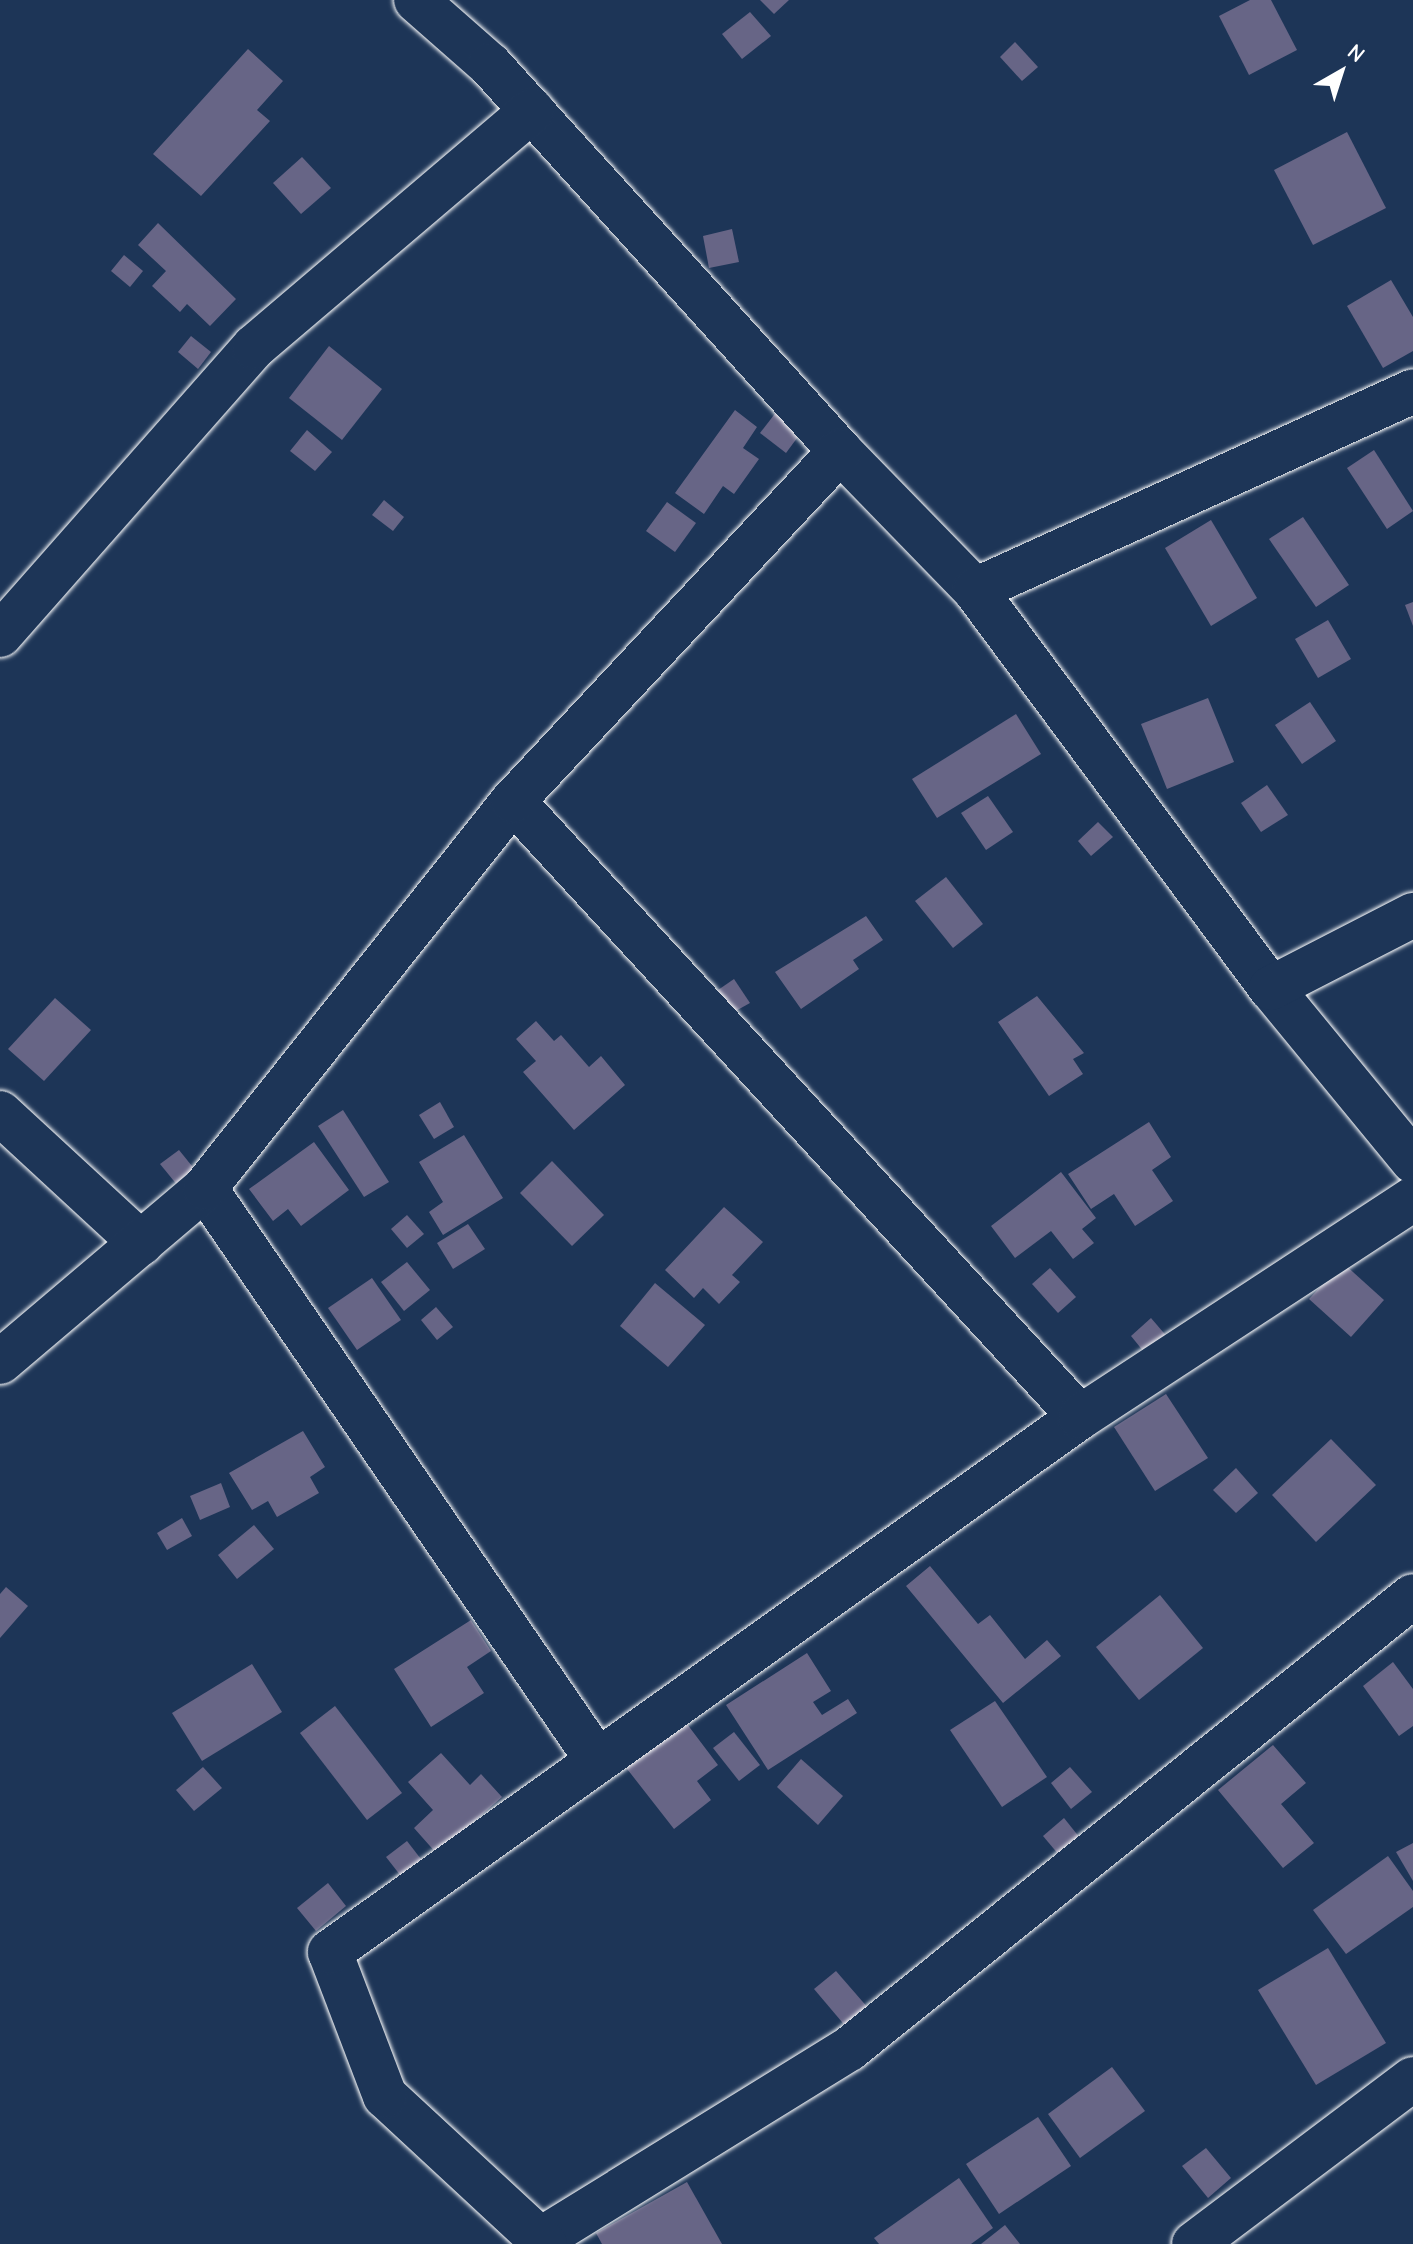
<!DOCTYPE html>
<html>
<head>
<meta charset="utf-8">
<style>
	body { margin:0 }
	#map { position:relative; width:1413px; height:2244px; overflow:hidden; background:#1d3557; font-family:"Comic Neue",sans-serif }
	div>[style] { position:absolute }
	.building>* { inset:0; background:#676586 }
	.roads { filter:drop-shadow(0 0 2px #fff) drop-shadow(0 0 2px #fff) }
	.street>* { height:44px; margin:-22px; padding:0 22px; transform-origin:22px; border-radius:22px; background:#1d3557 }
	span { translate:-50% -50%; white-space:nowrap; text-align:center; line-height:1.15; -webkit-text-stroke:6px #1d3557; paint-order:stroke }
	.north { position:absolute; left:1301px; top:32px; width:80px; height:80px; -webkit-text-stroke:6px #1d3557; paint-order:stroke; rotate:39deg; font-size:22px; font-weight:700; line-height:32px; text-align:center; color:#fff }
	.north::after { content:''; display:block; margin:auto; width:28px; height:36px; background:#fff; clip-path:polygon(50% 0,100% 100%,50% 72%,0 100%) }
</style>
</head>
<body>
<div id="map">
	<div class="building">
		<i style="clip-path:polygon(760px 0,789px 0,774px 14px)"></i>
		<i style="clip-path:polygon(1250px 0,1271px 0,1297px 50px,1249px 75px,1219px 16px)"></i>
		<i style="clip-path:polygon(750px 12px,771px 36px,742px 59px,722px 34px)"></i>
		<i style="clip-path:polygon(1015px 42px,1038px 67px,1022px 81px,1000px 57px)"></i>
		<i style="clip-path:polygon(248px 49px,283px 81px,257px 110px,270px 121px,201px 196px,153px 154px)"></i>
		<i style="clip-path:polygon(1347px 132px,1386px 208px,1313px 245px,1274px 170px)"></i>
		<i style="clip-path:polygon(302px 157px,331px 188px,301px 214px,273px 183px)"></i>
		<i style="clip-path:polygon(158px 223px,236px 299px,210px 326px,187px 304px,180px 312px,152px 286px,166px 271px,138px 245px)"></i>
		<i style="clip-path:polygon(732px 229px,739px 262px,709px 268px,703px 236px)"></i>
		<i style="clip-path:polygon(124px 255px,143px 271px,130px 287px,111px 271px)"></i>
		<i style="clip-path:polygon(1391px 280px,1413px 317px,1413px 351px,1383px 368px,1347px 306px)"></i>
		<i style="clip-path:polygon(191px 336px,211px 352px,198px 369px,178px 352px)"></i>
		<i style="clip-path:polygon(329px 346px,382px 389px,342px 440px,289px 398px)"></i>
		<i style="clip-path:polygon(735px 410px,757px 427px,743px 448px,759px 459px,734px 494px,723px 486px,704px 514px,675px 493px)"></i>
		<i style="clip-path:polygon(777px 411px,803px 430px,786px 453px,760px 433px)"></i>
		<i style="clip-path:polygon(307px 430px,332px 452px,315px 471px,290px 451px)"></i>
		<i style="clip-path:polygon(1374px 450px,1413px 511px,1387px 529px,1347px 468px)"></i>
		<i style="clip-path:polygon(384px 500px,404px 517px,393px 531px,372px 515px)"></i>
		<i style="clip-path:polygon(667px 502px,696px 523px,675px 552px,646px 531px)"></i>
		<i style="clip-path:polygon(1303px 517px,1349px 585px,1316px 607px,1269px 539px)"></i>
		<i style="clip-path:polygon(1211px 520px,1257px 598px,1211px 626px,1165px 548px)"></i>
		<i style="clip-path:polygon(1413px 602px,1413px 626px,1405px 605px)"></i>
		<i style="clip-path:polygon(1328px 620px,1351px 659px,1318px 678px,1295px 639px)"></i>
		<i style="clip-path:polygon(1208px 698px,1234px 762px,1167px 789px,1141px 724px)"></i>
		<i style="clip-path:polygon(1310px 702px,1336px 741px,1302px 764px,1275px 725px)"></i>
		<i style="clip-path:polygon(1016px 714px,1041px 754px,937px 818px,912px 779px)"></i>
		<i style="clip-path:polygon(1267px 785px,1288px 815px,1261px 832px,1241px 803px)"></i>
		<i style="clip-path:polygon(988px 796px,1013px 832px,986px 850px,961px 813px)"></i>
		<i style="clip-path:polygon(1098px 822px,1113px 837px,1091px 856px,1078px 841px)"></i>
		<i style="clip-path:polygon(946px 877px,983px 924px,953px 948px,915px 901px)"></i>
		<i style="clip-path:polygon(866px 916px,883px 940px,853px 960px,859px 969px,801px 1009px,775px 972px)"></i>
		<i style="clip-path:polygon(734px 979px,750px 1003px,732px 1013px,718px 990px)"></i>
		<i style="clip-path:polygon(1037px 996px,1084px 1053px,1073px 1059px,1083px 1074px,1049px 1096px,998px 1022px)"></i>
		<i style="clip-path:polygon(55px 998px,91px 1030px,44px 1081px,8px 1049px)"></i>
		<i style="clip-path:polygon(536px 1021px,554px 1041px,561px 1035px,589px 1067px,601px 1056px,625px 1085px,574px 1130px,523px 1072px,536px 1061px,516px 1039px)"></i>
		<i style="clip-path:polygon(440px 1102px,454px 1127px,434px 1139px,419px 1115px)"></i>
		<i style="clip-path:polygon(343px 1110px,389px 1182px,364px 1197px,318px 1126px)"></i>
		<i style="clip-path:polygon(1149px 1122px,1171px 1157px,1152px 1170px,1173px 1201px,1135px 1226px,1114px 1194px,1091px 1209px,1068px 1174px)"></i>
		<i style="clip-path:polygon(464px 1135px,503px 1198px,443px 1235px,429px 1212px,443px 1202px,419px 1162px)"></i>
		<i style="clip-path:polygon(314px 1142px,349px 1190px,301px 1226px,288px 1209px,273px 1221px,249px 1189px)"></i>
		<i style="clip-path:polygon(179px 1150px,196px 1171px,178px 1186px,160px 1164px)"></i>
		<i style="clip-path:polygon(552px 1161px,604px 1215px,572px 1246px,520px 1193px)"></i>
		<i style="clip-path:polygon(1061px 1172px,1096px 1218px,1082px 1229px,1094px 1243px,1073px 1259px,1051px 1231px,1015px 1258px,991px 1226px)"></i>
		<i style="clip-path:polygon(724px 1207px,763px 1242px,732px 1275px,740px 1282px,719px 1304px,703px 1288px,694px 1298px,665px 1270px)"></i>
		<i style="clip-path:polygon(407px 1215px,424px 1234px,407px 1248px,391px 1229px)"></i>
		<i style="clip-path:polygon(468px 1224px,485px 1249px,453px 1269px,437px 1243px)"></i>
		<i style="clip-path:polygon(407px 1262px,430px 1290px,404px 1311px,381px 1282px)"></i>
		<i style="clip-path:polygon(1343px 1263px,1384px 1300px,1351px 1337px,1309px 1299px)"></i>
		<i style="clip-path:polygon(1050px 1268px,1076px 1297px,1058px 1313px,1032px 1284px)"></i>
		<i style="clip-path:polygon(372px 1278px,401px 1320px,357px 1350px,328px 1308px)"></i>
		<i style="clip-path:polygon(655px 1283px,705px 1325px,668px 1367px,620px 1326px)"></i>
		<i style="clip-path:polygon(436px 1307px,453px 1327px,437px 1340px,421px 1320px)"></i>
		<i style="clip-path:polygon(1151px 1318px,1169px 1339px,1148px 1357px,1131px 1336px)"></i>
		<i style="clip-path:polygon(1166px 1394px,1208px 1458px,1155px 1491px,1114px 1427px)"></i>
		<i style="clip-path:polygon(303px 1431px,325px 1467px,310px 1477px,319px 1493px,277px 1517px,268px 1501px,252px 1510px,229px 1473px)"></i>
		<i style="clip-path:polygon(1331px 1439px,1376px 1485px,1316px 1542px,1272px 1495px)"></i>
		<i style="clip-path:polygon(1236px 1468px,1258px 1493px,1236px 1513px,1213px 1490px)"></i>
		<i style="clip-path:polygon(221px 1483px,230px 1507px,200px 1520px,190px 1496px)"></i>
		<i style="clip-path:polygon(182px 1518px,192px 1536px,167px 1550px,157px 1533px)"></i>
		<i style="clip-path:polygon(254px 1525px,274px 1549px,237px 1579px,218px 1555px)"></i>
		<i style="clip-path:polygon(930px 1566px,978px 1624px,990px 1615px,1025px 1659px,1047px 1640px,1061px 1656px,1003px 1703px,906px 1586px)"></i>
		<i style="clip-path:polygon(6px 1587px,28px 1606px,0 1638px,0 1594px)"></i>
		<i style="clip-path:polygon(1160px 1595px,1203px 1648px,1139px 1700px,1096px 1647px)"></i>
		<i style="clip-path:polygon(471px 1620px,491px 1651px,467px 1667px,484px 1693px,431px 1727px,394px 1669px)"></i>
		<i style="clip-path:polygon(807px 1653px,831px 1691px,813px 1702px,822px 1715px,848px 1699px,857px 1713px,768px 1770px,726px 1705px)"></i>
		<i style="clip-path:polygon(1393px 1662px,1413px 1689px,1413px 1726px,1399px 1736px,1363px 1686px)"></i>
		<i style="clip-path:polygon(252px 1664px,282px 1712px,202px 1761px,172px 1713px)"></i>
		<i style="clip-path:polygon(995px 1701px,1047px 1777px,1002px 1807px,950px 1730px)"></i>
		<i style="clip-path:polygon(335px 1706px,402px 1793px,367px 1820px,300px 1733px)"></i>
		<i style="clip-path:polygon(684px 1720px,718px 1765px,697px 1781px,711px 1800px,674px 1829px,624px 1765px)"></i>
		<i style="clip-path:polygon(734px 1732px,760px 1765px,739px 1781px,713px 1748px)"></i>
		<i style="clip-path:polygon(1273px 1745px,1306px 1783px,1281px 1804px,1314px 1843px,1283px 1868px,1218px 1790px)"></i>
		<i style="clip-path:polygon(441px 1753px,470px 1785px,481px 1774px,502px 1797px,437px 1854px,414px 1828px,433px 1810px,408px 1782px)"></i>
		<i style="clip-path:polygon(801px 1759px,843px 1796px,818px 1825px,777px 1787px)"></i>
		<i style="clip-path:polygon(203px 1767px,222px 1788px,194px 1811px,176px 1790px)"></i>
		<i style="clip-path:polygon(1070px 1767px,1092px 1792px,1071px 1809px,1051px 1783px)"></i>
		<i style="clip-path:polygon(1064px 1818px,1080px 1838px,1059px 1855px,1043px 1836px)"></i>
		<i style="clip-path:polygon(407px 1841px,424px 1863px,404px 1880px,386px 1857px)"></i>
		<i style="clip-path:polygon(1413px 1843px,1413px 1881px,1396px 1852px)"></i>
		<i style="clip-path:polygon(1388px 1856px,1413px 1891px,1413px 1907px,1346px 1954px,1313px 1910px)"></i>
		<i style="clip-path:polygon(328px 1883px,346px 1906px,316px 1931px,297px 1908px)"></i>
		<i style="clip-path:polygon(1328px 1948px,1386px 2043px,1316px 2085px,1258px 1990px)"></i>
		<i style="clip-path:polygon(836px 1971px,869px 2009px,847px 2028px,814px 1989px)"></i>
		<i style="clip-path:polygon(1112px 2067px,1145px 2111px,1080px 2158px,1048px 2114px)"></i>
		<i style="clip-path:polygon(1038px 2117px,1071px 2166px,999px 2214px,966px 2164px)"></i>
		<i style="clip-path:polygon(1206px 2148px,1231px 2178px,1208px 2198px,1182px 2166px)"></i>
		<i style="clip-path:polygon(959px 2178px,993px 2228px,971px 2244px,879px 2244px,874px 2238px)"></i>
		<i style="clip-path:polygon(687px 2182px,722px 2244px,602px 2244px,596px 2233px)"></i>
		<i style="clip-path:polygon(1005px 2225px,1020px 2244px,981px 2244px)"></i>
	</div>
	<div class="roads">
		<div class="street">
			<i style="left:416px;top:0;width:98px;rotate:41.3deg"></i>
			<i style="left:490px;top:65px;width:521px;rotate:47.8deg"></i>
			<i style="left:840px;top:451px;width:194px;rotate:45.8deg"></i>
			<i style="left:975px;top:590px;width:496px;rotate:53.4deg"></i>
			<i style="left:1271px;top:988px;width:224px;rotate:50.6deg"></i>
			<i style="left:975px;top:590px;width:481px;rotate:-24.4deg"></i>
			<i style="left:0;top:635px;width:384px;rotate:-48.6deg"></i>
			<i style="left:254px;top:347px;width:365px;rotate:-40.4deg"></i>
			<i style="left:513px;top:801px;width:837px;rotate:47.37deg"></i>
			<i style="left:1271px;top:988px;width:160px;rotate:-27.2deg"></i>
			<i style="left:0;top:1113px;width:192px;rotate:42.7deg"></i>
			<i style="left:205px;top:1188px;width:693px;rotate:55.58deg"></i>
			<i style="left:0;top:1362px;width:269px;rotate:-40.3deg"></i>
			<i style="left:205px;top:1188px;width:495px;rotate:-51.5deg"></i>
			<i style="left:513px;top:801px;width:479px;rotate:-46.9deg"></i>
			<i style="left:543px;top:2238px;width:360px;rotate:-31.7deg"></i>
			<i style="left:849px;top:2049px;width:723px;rotate:-38.77deg"></i>
			<i style="left:545px;top:2244px;width:218px;rotate:-137.2deg"></i>
			<i style="left:385px;top:2096px;width:154px;rotate:-110.9deg"></i>
			<i style="left:330px;top:1952px;width:921px;rotate:-35.5deg"></i>
			<i style="left:1080px;top:1417px;width:398px;rotate:-33.2deg"></i>
			<i style="left:1194px;top:2244px;width:274px;rotate:-37deg"></i>
		</div>
	</div>
	<div class="north">N</div>
</div>
</body>
</html>
